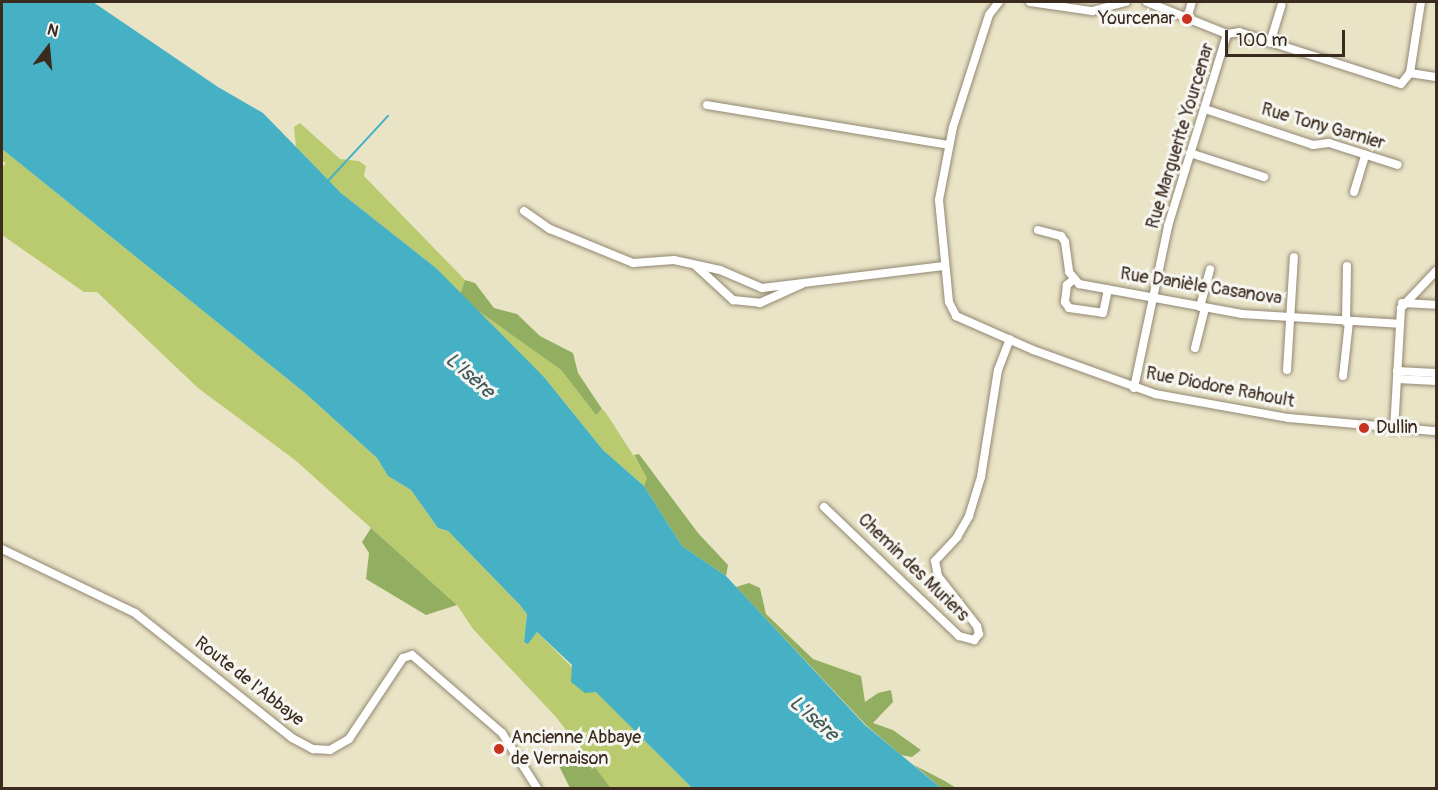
<!DOCTYPE html>
<html>
<head>
<meta charset="utf-8">
<style>
	body { margin:0 }
	#map { position:relative; width:1438px; height:790px; overflow:hidden; background:#eae4c7; font-family:Pangolin,sans-serif }
	div>[style] { position:absolute }
	.green>* { inset:0; background:#b9cb6e }
	.forest>* { inset:0; background:#92af61 }
	.water>* { inset:0; background:#46b1c4 }
	.stream>* { height:2px; margin:-1px; padding:0 1px; transform-origin:1px; border-radius:1px; background:#46b1c4 }
	.roads { filter:drop-shadow(0 0 2px #928772) drop-shadow(0 0 2px #928772) }
	.street>* { height:8px; margin:-4px; padding:0 4px; transform-origin:4px; border-radius:4px; background:#fff }
	.dots>* { width:16px; height:16px; translate:-50% -50%; box-sizing:border-box; border:3px solid #f6f6f2; border-radius:50% }
	span { translate:-50% -50%; white-space:nowrap; text-align:center; line-height:1.15; -webkit-text-stroke:6px #f6f6f2; paint-order:stroke }
	.poi-label { font-size:18px; color:#3b2a1e }
	.right { translate:-100% -50%; text-align:right }
	.left { translate:0 -50%; text-align:left }
	.street-label { font-size:18px; color:#3b2a1e }
	.water-label { font-size:20px; color:#3f5958; font-style:italic }
	.frame { position:absolute; inset:0; border:3px solid #3b2a1e; pointer-events:none }
	.north { position:absolute; left:18px; top:18px; width:60px; height:60px; -webkit-text-stroke:4px #f6f6f2; paint-order:stroke; rotate:16deg; font-size:16px; font-weight:700; line-height:24px; text-align:center; color:#3b2a1e }
	.north::after { content:''; display:block; margin:auto; width:21px; height:27px; background:#3b2a1e; clip-path:polygon(50% 0,100% 100%,50% 72%,0 100%) }
	.scale { position:absolute; left:1225px; top:30px; width:120px; height:27px; box-sizing:border-box; border:3px solid #3b2a1e; border-top:0; padding-left:8px; font-size:18px; line-height:21px; white-space:nowrap; color:#3b2a1e; -webkit-text-stroke:4px #f6f6f2; paint-order:stroke }
</style>
</head>
<body>
<div id="map">
	<div class="green">
		<i style="clip-path:polygon(300px 123px,340px 159px,359px 161px,366px 166px,364px 176px,465px 280px,460px 295px,436px 268px,341px 193px,296px 147px,294px 127px)"></i>
		<i style="clip-path:polygon(2px 149px,305px 393px,377px 458px,388px 476px,411px 490px,438px 528px,448px 531px,520px 605px,527px 614px,524px 642px,528px 643px,537px 632px,692px 788px,611px 788px,556px 717px,473px 629px,457px 605px,295px 460px,198px 388px,97px 292px,84px 292px,2px 235px,2px 168px,6px 163px,2px 161px)"></i>
		<i style="clip-path:polygon(470px 305px,561px 370px,596px 415px,602px 409px,606px 413px,648px 478px,644px 486px,603px 450px,544px 377px)"></i>
	</div>
	<div class="forest">
		<i style="clip-path:polygon(465px 280px,475px 283px,494px 308px,517px 314px,540px 336px,573px 353px,578px 373px,602px 409px,596px 415px,561px 370px,470px 305px,460px 295px)"></i>
		<i style="clip-path:polygon(639px 454px,698px 533px,728px 565px,726px 576px,682px 546px,644px 486px,647px 478px,634px 455px)"></i>
		<i style="clip-path:polygon(371px 528px,457px 605px,426px 615px,366px 579px,369px 553px,362px 542px)"></i>
		<i style="clip-path:polygon(749px 583px,760px 588px,766px 614px,813px 659px,861px 676px,865px 702px,878px 693px,891px 690px,893px 702px,873px 723px,893px 730px,921px 750px,912px 757px,901px 755px,866px 725px,736px 587px)"></i>
		<i style="clip-path:polygon(582px 751px,587px 757px,611px 788px,570px 788px,555px 758px)"></i>
		<i style="clip-path:polygon(914px 765px,945px 781px,956px 788px,941px 788px)"></i>
	</div>
	<div class="water">
		<i style="clip-path:polygon(2px 2px,93px 2px,218px 87px,263px 113px,341px 193px,436px 268px,544px 377px,603px 450px,644px 486px,682px 546px,726px 576px,865px 725px,941px 788px,692px 788px,596px 692px,585px 693px,571px 682px,572px 665px,537px 632px,528px 644px,524px 642px,527px 614px,520px 605px,448px 531px,438px 528px,411px 490px,388px 476px,377px 458px,305px 393px,2px 149px)"></i>
	</div>
	<div class="stream">
		<i style="left:327px;top:182px;width:90px;rotate:-47.3deg"></i>
	</div>
	<div class="roads">
		<div class="street">
			<i style="left:999px;top:2px;width:16px;rotate:128deg"></i>
			<i style="left:989px;top:15px;width:118px;rotate:107.8deg"></i>
			<i style="left:953px;top:127px;width:74px;rotate:100.9deg"></i>
			<i style="left:939px;top:200px;width:102px;rotate:84.4deg"></i>
			<i style="left:949px;top:302px;width:16px;rotate:63deg"></i>
			<i style="left:956px;top:316px;width:84px;rotate:23.8deg"></i>
			<i style="left:1033px;top:350px;width:130px;rotate:19.8deg"></i>
			<i style="left:1155px;top:394px;width:136px;rotate:10.2deg"></i>
			<i style="left:1289px;top:418px;width:148px;rotate:5.1deg"></i>
			<i style="left:1030px;top:2px;width:63px;rotate:8.3deg"></i>
			<i style="left:1092px;top:11px;width:35px;rotate:-15deg"></i>
			<i style="left:1147px;top:2px;width:86px;rotate:21.8deg"></i>
			<i style="left:1187px;top:19px;width:18px;rotate:-74deg"></i>
			<i style="left:1227px;top:34px;width:12px;rotate:-9deg"></i>
			<i style="left:1239px;top:32px;width:170px;rotate:17.8deg"></i>
			<i style="left:1401px;top:84px;width:14px;rotate:-51deg"></i>
			<i style="left:1410px;top:73px;width:72px;rotate:-81.2deg"></i>
			<i style="left:1270px;top:43px;width:39px;rotate:-73deg"></i>
			<i style="left:1410px;top:73px;width:26px;rotate:9deg"></i>
			<i style="left:707px;top:105px;width:245px;rotate:9.4deg"></i>
			<i style="left:1205px;top:109px;width:114px;rotate:18.4deg"></i>
			<i style="left:1313px;top:145px;width:16px;rotate:-7deg"></i>
			<i style="left:1329px;top:143px;width:72px;rotate:17.7deg"></i>
			<i style="left:1190px;top:153px;width:78px;rotate:18deg"></i>
			<i style="left:1354px;top:192px;width:39px;rotate:-73deg"></i>
			<i style="left:524px;top:211px;width:32px;rotate:35deg"></i>
			<i style="left:550px;top:229px;width:90px;rotate:22.3deg"></i>
			<i style="left:633px;top:263px;width:41px;rotate:-4.2deg"></i>
			<i style="left:674px;top:260px;width:47px;rotate:12.3deg"></i>
			<i style="left:720px;top:270px;width:46px;rotate:23.2deg"></i>
			<i style="left:762px;top:288px;width:183px;rotate:-6.9deg"></i>
			<i style="left:1038px;top:230px;width:24px;rotate:15deg"></i>
			<i style="left:1061px;top:236px;width:7px;rotate:56deg"></i>
			<i style="left:1065px;top:242px;width:30px;rotate:82deg"></i>
			<i style="left:1069px;top:272px;width:16px;rotate:50deg"></i>
			<i style="left:1079px;top:284px;width:166px;rotate:10.4deg"></i>
			<i style="left:1242px;top:314px;width:157px;rotate:3.6deg"></i>
			<i style="left:695px;top:265px;width:52px;rotate:42.6deg"></i>
			<i style="left:733px;top:300px;width:27px;rotate:6deg"></i>
			<i style="left:760px;top:303px;width:46px;rotate:-24.3deg"></i>
			<i style="left:1073px;top:280px;width:8px;rotate:140deg"></i>
			<i style="left:1067px;top:285px;width:17px;rotate:97deg"></i>
			<i style="left:1065px;top:302px;width:7px;rotate:56deg"></i>
			<i style="left:1069px;top:308px;width:34px;rotate:8deg"></i>
			<i style="left:1103px;top:313px;width:24px;rotate:-78deg"></i>
			<i style="left:1402px;top:303px;width:34px;rotate:3deg"></i>
			<i style="left:1200px;top:307px;width:39px;rotate:-75deg"></i>
			<i style="left:1346px;top:322px;width:56px;rotate:-89deg"></i>
			<i style="left:1195px;top:348px;width:41px;rotate:-76deg"></i>
			<i style="left:1287px;top:370px;width:113px;rotate:-86.5deg"></i>
			<i style="left:1397px;top:371px;width:39px;rotate:3deg"></i>
			<i style="left:1343px;top:376px;width:54px;rotate:-83.7deg"></i>
			<i style="left:1397px;top:379px;width:39px;rotate:3deg"></i>
			<i style="left:1134px;top:388px;width:166px;rotate:-78.1deg"></i>
			<i style="left:1168px;top:226px;width:201px;rotate:-72.9deg"></i>
			<i style="left:1394px;top:430px;width:122px;rotate:-86.7deg"></i>
			<i style="left:1401px;top:308px;width:51px;rotate:-46.6deg"></i>
			<i style="left:824px;top:507px;width:187px;rotate:43.7deg"></i>
			<i style="left:959px;top:636px;width:16px;rotate:15deg"></i>
			<i style="left:974px;top:640px;width:8px;rotate:-50deg"></i>
			<i style="left:979px;top:634px;width:8px;rotate:-104deg"></i>
			<i style="left:977px;top:626px;width:63px;rotate:-128deg"></i>
			<i style="left:938px;top:576px;width:15px;rotate:-101deg"></i>
			<i style="left:935px;top:561px;width:33px;rotate:-47deg"></i>
			<i style="left:957px;top:537px;width:24px;rotate:-60deg"></i>
			<i style="left:969px;top:516px;width:41px;rotate:-72.9deg"></i>
			<i style="left:981px;top:477px;width:108px;rotate:-81deg"></i>
			<i style="left:998px;top:370px;width:33px;rotate:-69deg"></i>
			<i style="left:2px;top:549px;width:148px;rotate:25.7deg"></i>
			<i style="left:135px;top:613px;width:201px;rotate:38.5deg"></i>
			<i style="left:292px;top:738px;width:24px;rotate:28deg"></i>
			<i style="left:313px;top:749px;width:17px;rotate:3deg"></i>
			<i style="left:330px;top:750px;width:22px;rotate:-30deg"></i>
			<i style="left:349px;top:739px;width:97px;rotate:-56.3deg"></i>
			<i style="left:403px;top:658px;width:9px;rotate:-18deg"></i>
			<i style="left:412px;top:655px;width:119px;rotate:40.9deg"></i>
			<i style="left:502px;top:733px;width:65px;rotate:57.5deg"></i>
		</div>
	</div>
	<div class="dots">
		<i style="left:1187px;top:19px;background:#c8321e"></i>
		<i style="left:1364px;top:428px;background:#c8321e"></i>
		<i style="left:499px;top:749px;background:#c8321e"></i>
	</div>
	<div class="poi-label">
		<span class="right" style="left:1175px;top:19px">Yourcenar</span>
		<span class="left" style="left:1376px;top:428px">Dullin</span>
		<span class="left" style="left:511px;top:749px">Ancienne Abbaye<br>de Vernaison</span>
	</div>
	<div class="street-label">
		<span style="left:1323px;top:127px;rotate:16deg">Rue Tony Garnier</span>
		<span style="left:1181px;top:136px;rotate:-73deg">Rue Marguerite Yourcenar</span>
		<span style="left:1201px;top:287px;rotate:9deg">Rue Danièle Casanova</span>
		<span style="left:1220px;top:388px;rotate:11deg">Rue Diodore Rahoult</span>
		<span style="left:913px;top:568px;rotate:44deg">Chemin des Muriers</span>
		<span style="left:249px;top:682px;rotate:38deg">Route de l'Abbaye</span>
	</div>
	<div class="water-label">
		<span style="left:470px;top:375px;rotate:41deg">L'Isère</span>
		<span style="left:814px;top:718px;rotate:41deg">L'Isère</span>
	</div>
	<div class="frame"></div>
	<div class="north">N</div>
	<div class="scale">100 m</div>
</div>
</body>
</html>
